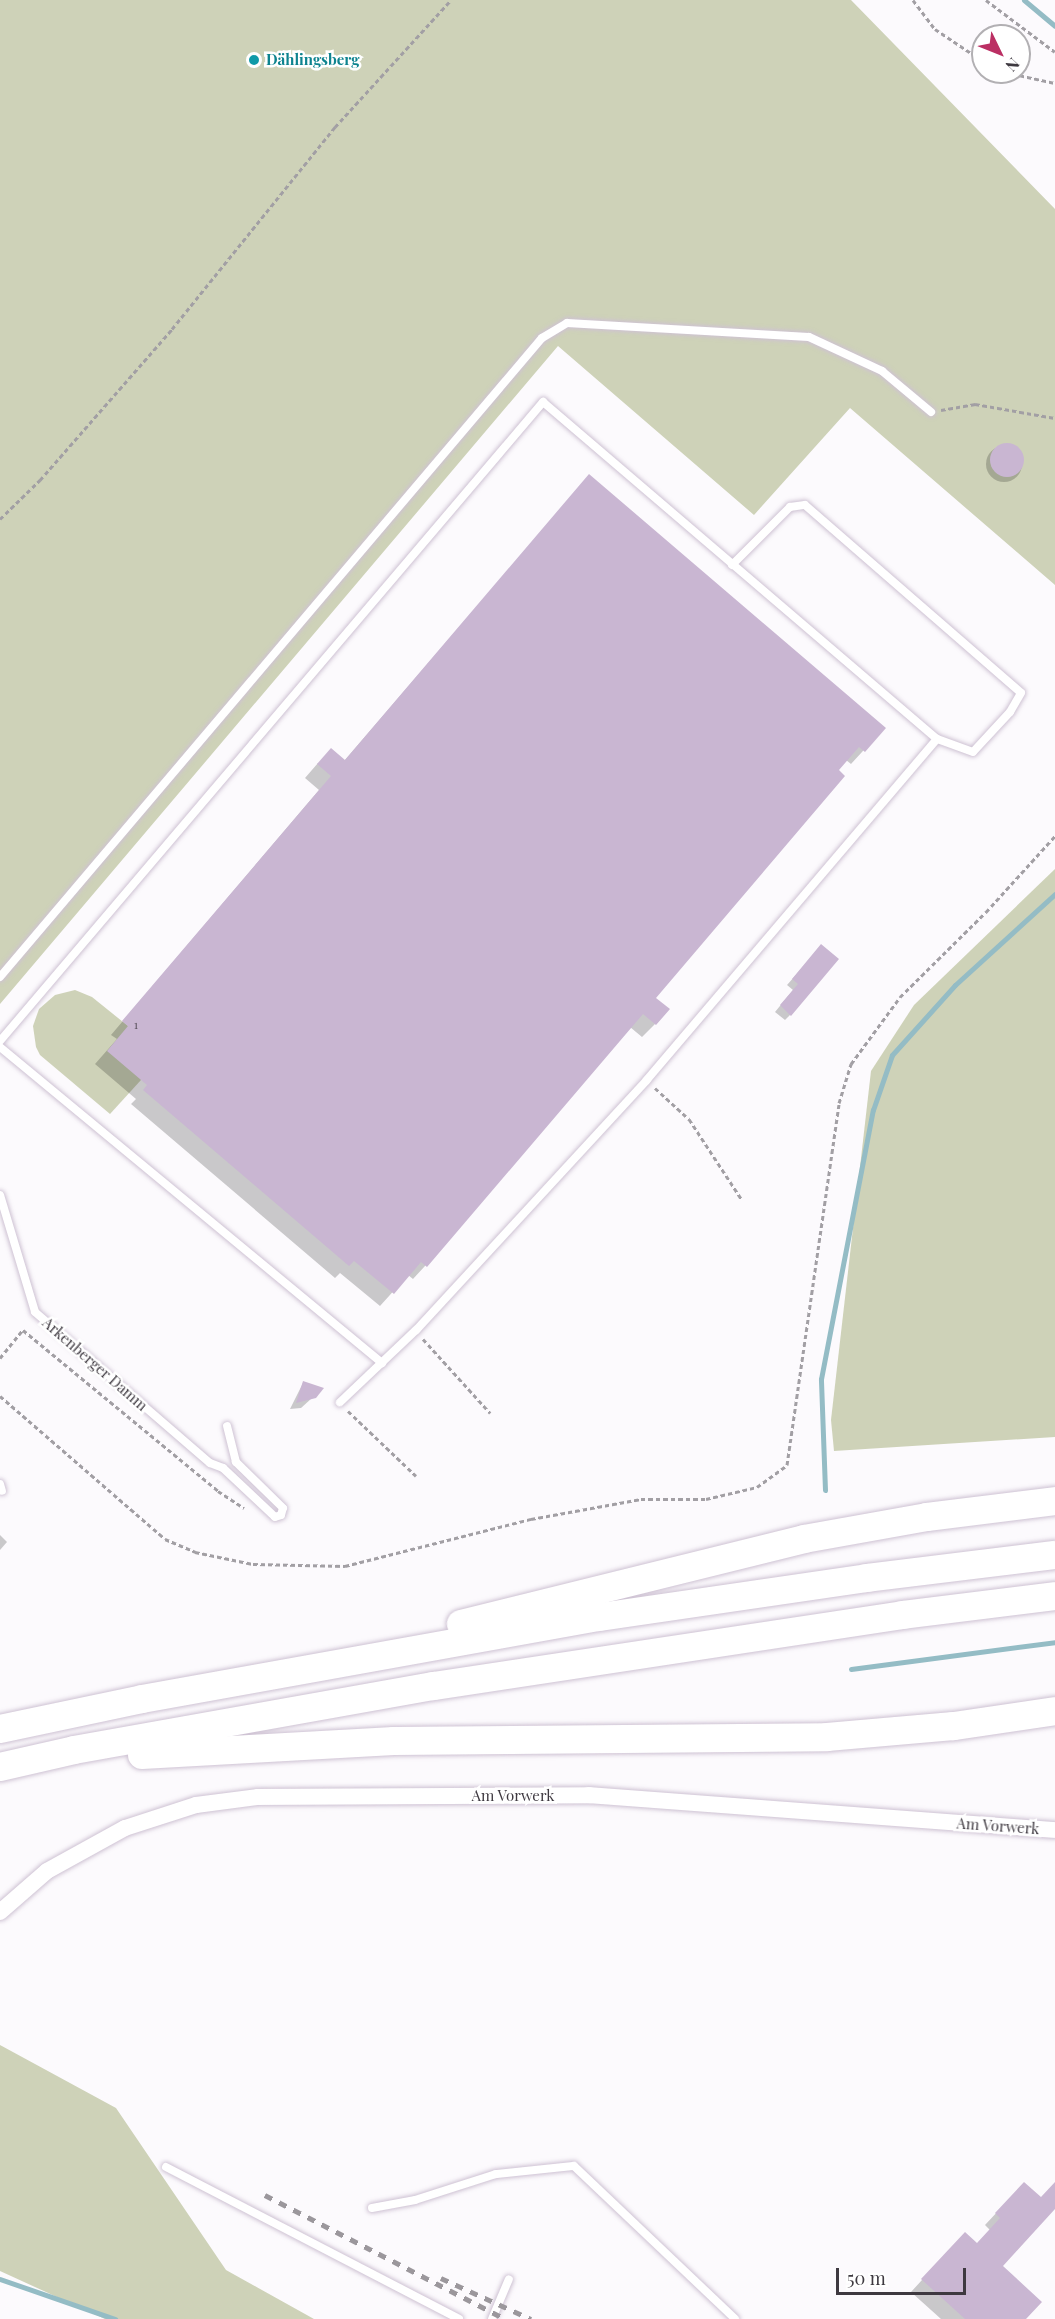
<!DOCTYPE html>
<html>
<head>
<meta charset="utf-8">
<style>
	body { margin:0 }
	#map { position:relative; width:1055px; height:2319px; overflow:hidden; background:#fcfafd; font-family:"Playfair Display",serif }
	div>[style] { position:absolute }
	.green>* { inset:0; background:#ced2b8 }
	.shadow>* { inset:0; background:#0003 }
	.round { border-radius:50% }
	.stream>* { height:5px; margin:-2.5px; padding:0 2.5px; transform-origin:2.5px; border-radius:2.5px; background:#94bcc5 }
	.building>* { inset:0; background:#c9b6d2 }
	.path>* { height:3px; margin-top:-1.5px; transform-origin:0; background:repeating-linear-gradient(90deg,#a29fa4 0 4.5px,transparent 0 7.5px) }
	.roads { filter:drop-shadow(0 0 2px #cec2d3) drop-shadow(0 0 2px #cec2d3) }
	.service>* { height:8px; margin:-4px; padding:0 4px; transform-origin:4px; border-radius:4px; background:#fff }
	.minor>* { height:16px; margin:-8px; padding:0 8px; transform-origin:8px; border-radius:8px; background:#fff }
	.motorway>* { height:28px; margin:-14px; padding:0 14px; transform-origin:14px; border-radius:14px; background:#fff }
	.rail>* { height:4.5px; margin-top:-2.25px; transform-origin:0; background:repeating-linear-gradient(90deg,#9b979c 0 8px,transparent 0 16px) }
	.dots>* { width:16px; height:16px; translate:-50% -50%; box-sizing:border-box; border:3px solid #fff; border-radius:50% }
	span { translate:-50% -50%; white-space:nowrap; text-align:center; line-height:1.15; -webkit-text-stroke:5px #fff; paint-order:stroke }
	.number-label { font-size:12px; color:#615864 }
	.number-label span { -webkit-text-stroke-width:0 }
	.culture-label { font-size:15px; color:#0d838f; font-weight:700 }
	.left { translate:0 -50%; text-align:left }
	.street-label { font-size:15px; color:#3e3940 }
	.north { position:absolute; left:971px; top:24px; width:60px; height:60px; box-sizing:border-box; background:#fff; border:2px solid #b2b0b3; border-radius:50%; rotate:133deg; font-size:16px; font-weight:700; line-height:24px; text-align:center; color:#3e3940 }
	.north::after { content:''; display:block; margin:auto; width:21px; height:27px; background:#bb2f63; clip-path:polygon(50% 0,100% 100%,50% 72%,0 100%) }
	.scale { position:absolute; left:836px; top:2268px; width:130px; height:27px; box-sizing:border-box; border:3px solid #3e3940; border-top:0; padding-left:8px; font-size:18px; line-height:21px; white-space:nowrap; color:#3e3940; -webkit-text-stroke:4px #fff; paint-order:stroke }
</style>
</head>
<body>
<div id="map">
	<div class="green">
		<i style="clip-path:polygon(0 0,851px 0,1055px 209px,1055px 585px,850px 408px,754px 515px,558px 346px,0 1004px)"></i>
		<i style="clip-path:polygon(1055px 869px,1055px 1437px,834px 1451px,831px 1420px,871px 1071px,914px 1005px)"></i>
		<i style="clip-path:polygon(75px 990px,92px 997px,128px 1026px,141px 1080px,110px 1114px,40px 1055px,36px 1047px,33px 1026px,39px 1009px,55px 995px)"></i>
		<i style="clip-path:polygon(0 2045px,116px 2108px,226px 2270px,314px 2319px,105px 2319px,0 2271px)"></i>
	</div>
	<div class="shadow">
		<i class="round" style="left:986px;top:446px;width:36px;height:36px"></i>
		<i style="clip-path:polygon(589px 476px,884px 728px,851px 764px,846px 760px,654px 998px,655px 1024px,642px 1037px,630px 1027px,425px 1266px,413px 1279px,408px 1275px,380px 1306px,340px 1273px,335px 1278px,131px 1104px,136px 1099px,95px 1064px,117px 1039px,111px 1035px,319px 790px,305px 778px,318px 763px,344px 761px)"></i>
		<i style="clip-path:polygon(816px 952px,790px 1015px,785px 1020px,775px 1012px,793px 990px,787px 985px)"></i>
		<i style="clip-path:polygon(303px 1383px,322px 1389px,301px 1408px,290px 1409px)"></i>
		<i style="clip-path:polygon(0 1535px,7px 1542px,0 1550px)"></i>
		<i style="clip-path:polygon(1055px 2184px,1055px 2206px,1001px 2266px,1024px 2319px,941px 2319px,911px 2292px,954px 2245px,977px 2244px,990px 2230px,985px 2225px,1013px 2195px,1040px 2199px)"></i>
	</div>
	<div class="stream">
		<i style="left:1024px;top:0;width:40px;rotate:40deg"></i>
		<i style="left:825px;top:1490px;width:111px;rotate:-92.1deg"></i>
		<i style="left:821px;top:1379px;width:274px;rotate:-79.1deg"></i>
		<i style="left:873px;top:1110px;width:58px;rotate:-70.9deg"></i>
		<i style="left:892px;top:1055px;width:94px;rotate:-48deg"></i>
		<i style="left:955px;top:985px;width:135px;rotate:-42.3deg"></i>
		<i style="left:851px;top:1669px;width:206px;rotate:-7.5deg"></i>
		<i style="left:0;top:2279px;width:122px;rotate:19.2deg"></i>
	</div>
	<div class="building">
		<i class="round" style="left:990px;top:443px;width:34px;height:34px"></i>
		<i style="clip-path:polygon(589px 474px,886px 728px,865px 752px,859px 747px,839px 770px,845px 776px,656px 998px,670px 1009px,656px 1025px,643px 1014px,427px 1267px,421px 1262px,394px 1294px,354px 1261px,349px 1266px,143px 1090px,147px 1085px,107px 1051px,128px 1026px,122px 1021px,331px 776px,317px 764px,331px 748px,345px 760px)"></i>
		<i style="clip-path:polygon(821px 944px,839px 959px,791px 1016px,780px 1005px,798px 984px,792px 979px)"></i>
		<i style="clip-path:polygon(303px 1381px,324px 1388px,316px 1398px,296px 1403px)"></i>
		<i style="clip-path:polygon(1024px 2182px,1041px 2197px,1055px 2182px,1055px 2209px,1003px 2266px,1042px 2302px,1026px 2319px,965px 2319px,921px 2279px,965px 2232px,977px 2243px,1000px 2218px,995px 2213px)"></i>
	</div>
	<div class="path">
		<i style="left:913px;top:0;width:36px;rotate:53deg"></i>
		<i style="left:935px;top:29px;width:58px;rotate:33.7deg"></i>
		<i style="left:986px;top:0;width:86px;rotate:37deg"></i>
		<i style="left:1005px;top:72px;width:51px;rotate:12.4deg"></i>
		<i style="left:941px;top:410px;width:35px;rotate:-10deg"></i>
		<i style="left:975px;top:404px;width:81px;rotate:9.9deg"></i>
		<i style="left:0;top:519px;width:56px;rotate:-44.3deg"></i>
		<i style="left:40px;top:480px;width:201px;rotate:-48.8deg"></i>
		<i style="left:172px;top:329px;width:260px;rotate:-51.1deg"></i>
		<i style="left:335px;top:127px;width:172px;rotate:-47.6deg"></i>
		<i style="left:655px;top:1088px;width:46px;rotate:42.4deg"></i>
		<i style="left:689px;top:1119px;width:97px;rotate:56.8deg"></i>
		<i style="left:423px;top:1339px;width:100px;rotate:47.8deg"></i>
		<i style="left:0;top:1358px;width:36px;rotate:-51deg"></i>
		<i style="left:23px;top:1330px;width:253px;rotate:39.5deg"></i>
		<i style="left:218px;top:1491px;width:31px;rotate:33deg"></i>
		<i style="left:0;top:1396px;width:218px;rotate:40.9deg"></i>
		<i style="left:165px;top:1539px;width:33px;rotate:23deg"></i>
		<i style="left:195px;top:1552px;width:59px;rotate:11.7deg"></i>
		<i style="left:253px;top:1564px;width:92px;rotate:1.2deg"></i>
		<i style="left:345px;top:1566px;width:192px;rotate:-14.2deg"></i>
		<i style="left:531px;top:1519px;width:112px;rotate:-10.3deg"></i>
		<i style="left:641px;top:1499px;width:65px"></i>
		<i style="left:706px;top:1499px;width:52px;rotate:-13.2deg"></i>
		<i style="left:757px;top:1487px;width:37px;rotate:-36deg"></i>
		<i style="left:787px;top:1465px;width:366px;rotate:-81.8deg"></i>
		<i style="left:839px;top:1103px;width:41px;rotate:-72.9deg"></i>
		<i style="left:851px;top:1064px;width:83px;rotate:-53.8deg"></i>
		<i style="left:900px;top:997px;width:121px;rotate:-44.7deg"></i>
		<i style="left:986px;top:912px;width:103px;rotate:-47.8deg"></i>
		<i style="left:348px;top:1411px;width:94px;rotate:43.7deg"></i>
	</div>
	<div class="roads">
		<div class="service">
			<i style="left:732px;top:565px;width:82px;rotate:-45deg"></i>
			<i style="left:790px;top:507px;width:15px;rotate:-8deg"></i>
			<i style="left:805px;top:505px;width:286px;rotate:41deg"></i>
			<i style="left:1021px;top:693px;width:22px;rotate:120deg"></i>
			<i style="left:1010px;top:712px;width:54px;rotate:132.8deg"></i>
			<i style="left:973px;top:752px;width:38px;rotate:-160deg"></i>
			<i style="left:0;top:977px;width:838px;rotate:-49.7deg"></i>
			<i style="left:542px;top:338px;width:29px;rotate:-31deg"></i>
			<i style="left:567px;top:323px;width:242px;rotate:3.3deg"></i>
			<i style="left:809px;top:337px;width:81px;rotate:25deg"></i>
			<i style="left:882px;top:371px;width:64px;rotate:39.9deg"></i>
			<i style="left:0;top:1041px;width:839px;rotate:-49.64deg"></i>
			<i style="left:543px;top:402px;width:518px;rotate:40.54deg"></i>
			<i style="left:937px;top:739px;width:448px;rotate:130.4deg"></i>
			<i style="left:647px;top:1080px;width:340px;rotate:132.7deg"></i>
			<i style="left:416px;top:1330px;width:105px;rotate:136.5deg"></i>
			<i style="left:0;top:1047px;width:496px;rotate:39.6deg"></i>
			<i style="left:0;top:1195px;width:122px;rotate:73.3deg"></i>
			<i style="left:35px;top:1312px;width:231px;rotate:40.8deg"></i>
			<i style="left:210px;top:1463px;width:14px;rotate:21deg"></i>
			<i style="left:223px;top:1468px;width:71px;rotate:43.3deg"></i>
			<i style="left:275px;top:1517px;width:6px;rotate:-18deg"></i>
			<i style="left:281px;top:1515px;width:7px;rotate:-74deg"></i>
			<i style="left:283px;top:1508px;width:66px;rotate:-135.6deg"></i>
			<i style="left:236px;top:1462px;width:37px;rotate:-104deg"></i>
			<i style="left:0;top:1484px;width:7px;rotate:74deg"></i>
			<i style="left:166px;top:2167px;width:330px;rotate:27.4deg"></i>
			<i style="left:372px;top:2208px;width:44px;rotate:-10.5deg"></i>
			<i style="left:415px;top:2200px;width:85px;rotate:-17.8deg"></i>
			<i style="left:496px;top:2174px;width:78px;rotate:-5.9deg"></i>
			<i style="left:574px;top:2166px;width:222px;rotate:43.5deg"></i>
			<i style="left:492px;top:2319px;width:43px;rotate:-67deg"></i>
		</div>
		<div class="minor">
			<i style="left:0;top:1912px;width:62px;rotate:-41.1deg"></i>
			<i style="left:47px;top:1871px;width:89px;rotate:-28.9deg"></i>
			<i style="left:125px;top:1828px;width:75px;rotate:-17.9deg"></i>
			<i style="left:196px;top:1805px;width:63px;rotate:-7.4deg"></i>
			<i style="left:258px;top:1797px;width:331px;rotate:-0.3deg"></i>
			<i style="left:589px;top:1795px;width:467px;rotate:4.3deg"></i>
		</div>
		<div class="motorway">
			<i style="left:461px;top:1624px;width:353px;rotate:-13.9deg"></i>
			<i style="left:804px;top:1539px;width:125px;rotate:-10.1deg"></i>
			<i style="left:927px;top:1517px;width:129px;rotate:-7.1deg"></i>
			<i style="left:0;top:1729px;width:145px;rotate:-11.9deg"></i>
			<i style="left:142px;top:1699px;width:465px;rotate:-10.2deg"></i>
			<i style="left:600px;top:1617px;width:270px;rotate:-8.3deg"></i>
			<i style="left:867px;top:1578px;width:189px;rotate:-7deg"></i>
			<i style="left:142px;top:1755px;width:252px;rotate:-3.2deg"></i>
			<i style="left:394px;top:1741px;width:433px;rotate:-0.5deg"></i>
			<i style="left:827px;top:1737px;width:127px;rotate:-5deg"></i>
			<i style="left:954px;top:1726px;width:102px;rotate:-8.4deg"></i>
			<i style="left:0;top:1767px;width:76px;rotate:-12.9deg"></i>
			<i style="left:74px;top:1750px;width:366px;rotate:-10.1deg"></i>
			<i style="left:434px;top:1686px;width:474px;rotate:-8.6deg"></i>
			<i style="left:903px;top:1615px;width:153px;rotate:-7.1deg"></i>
		</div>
	</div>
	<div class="rail">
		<i style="left:265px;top:2195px;width:270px;rotate:27.3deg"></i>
		<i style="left:441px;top:2278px;width:99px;rotate:24.5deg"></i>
	</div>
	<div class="dots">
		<i style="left:254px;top:60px;background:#0f9aa8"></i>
	</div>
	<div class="number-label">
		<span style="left:136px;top:1025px">1</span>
	</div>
	<div class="culture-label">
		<span class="left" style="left:266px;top:60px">Dählingsberg</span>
	</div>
	<div class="street-label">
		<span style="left:95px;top:1364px;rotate:41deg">Arkenberger Damm</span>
		<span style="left:513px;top:1796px">Am Vorwerk</span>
		<span style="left:998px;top:1826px;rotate:4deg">Am Vorwerk</span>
	</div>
	<div class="north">N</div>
	<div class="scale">50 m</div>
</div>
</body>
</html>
